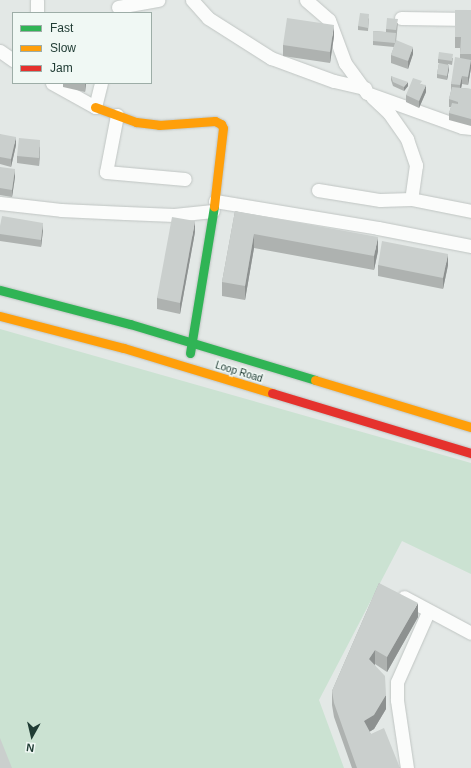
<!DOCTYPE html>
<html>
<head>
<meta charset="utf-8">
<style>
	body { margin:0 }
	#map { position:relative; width:471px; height:768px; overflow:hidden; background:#e3e8e6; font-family:Arial,sans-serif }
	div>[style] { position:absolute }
	.green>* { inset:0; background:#cbe2d2 }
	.roads { filter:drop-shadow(0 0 1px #c0c5c3) drop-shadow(0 0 1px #c0c5c3) }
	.street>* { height:13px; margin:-6.5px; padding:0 6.5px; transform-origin:6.5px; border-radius:6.5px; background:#fbfcfb }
	.fast>* { height:9px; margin:-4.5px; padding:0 4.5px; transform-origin:4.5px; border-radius:4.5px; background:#30b455 }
	.slow>* { height:9px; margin:-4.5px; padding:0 4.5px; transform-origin:4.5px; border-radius:4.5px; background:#ff9f0a }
	.jam>* { height:9px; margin:-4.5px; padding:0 4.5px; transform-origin:4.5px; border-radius:4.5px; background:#e5322d }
	.wall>* { inset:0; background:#aeb2b0 }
	.shaded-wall>* { inset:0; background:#8d9190 }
	.building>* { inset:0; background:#cacfcd }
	span { translate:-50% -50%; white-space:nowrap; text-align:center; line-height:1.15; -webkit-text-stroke:3px #f0f8f4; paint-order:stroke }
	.street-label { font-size:10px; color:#203c34 }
	.legend { position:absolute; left:12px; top:12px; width:140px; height:72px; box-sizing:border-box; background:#f0f8f4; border:1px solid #9dada7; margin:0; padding:5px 7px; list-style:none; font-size:12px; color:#203c34 }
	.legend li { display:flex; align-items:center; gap:8px; height:20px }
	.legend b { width:20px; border:1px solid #9dada7 }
	.north { position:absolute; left:12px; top:716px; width:40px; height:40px; -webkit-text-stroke:3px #f0f8f4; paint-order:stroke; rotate:188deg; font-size:11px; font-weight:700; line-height:16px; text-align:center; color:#203c34 }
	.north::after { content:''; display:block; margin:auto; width:14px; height:18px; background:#203c34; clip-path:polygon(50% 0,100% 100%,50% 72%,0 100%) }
</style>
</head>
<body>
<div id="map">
	<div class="green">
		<i style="clip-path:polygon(0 329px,471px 463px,471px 574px,402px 541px,319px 700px,344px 768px,0 768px)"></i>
	</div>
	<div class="roads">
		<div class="street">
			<i style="left:37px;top:0;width:13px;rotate:90deg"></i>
			<i style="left:192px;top:0;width:24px;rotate:48deg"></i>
			<i style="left:208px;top:18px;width:75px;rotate:32.4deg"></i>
			<i style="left:271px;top:58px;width:67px;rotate:20.1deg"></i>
			<i style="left:334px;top:81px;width:32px;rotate:13deg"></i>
			<i style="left:306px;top:0;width:30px;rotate:41deg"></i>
			<i style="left:329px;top:20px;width:46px;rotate:69.6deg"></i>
			<i style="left:345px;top:63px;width:37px;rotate:54deg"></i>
			<i style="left:367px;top:93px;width:101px;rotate:19.7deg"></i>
			<i style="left:462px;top:127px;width:9px;rotate:6deg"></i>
			<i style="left:118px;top:7px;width:41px;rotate:-9.9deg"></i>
			<i style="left:401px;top:18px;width:70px;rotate:0.8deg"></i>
			<i style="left:0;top:51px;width:16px;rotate:35deg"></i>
			<i style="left:52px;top:83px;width:49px;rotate:29.2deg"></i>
			<i style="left:95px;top:107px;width:25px;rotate:-76deg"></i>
			<i style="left:372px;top:97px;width:23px;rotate:43deg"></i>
			<i style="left:389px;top:113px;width:32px;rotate:55deg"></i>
			<i style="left:407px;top:139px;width:28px;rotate:71deg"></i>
			<i style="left:416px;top:165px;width:34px;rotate:98deg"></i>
			<i style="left:117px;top:115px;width:58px;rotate:100.9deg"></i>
			<i style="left:106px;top:172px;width:79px;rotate:5.1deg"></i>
			<i style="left:318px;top:190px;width:63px;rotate:9.2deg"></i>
			<i style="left:380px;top:200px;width:31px;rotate:-2deg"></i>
			<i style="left:411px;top:199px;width:61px;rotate:11.3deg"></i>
			<i style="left:215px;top:201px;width:165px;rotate:9.4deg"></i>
			<i style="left:378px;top:228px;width:95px;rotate:11deg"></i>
			<i style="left:0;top:203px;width:61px;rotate:6.5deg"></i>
			<i style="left:61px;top:210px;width:64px;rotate:2.7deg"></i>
			<i style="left:125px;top:213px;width:49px;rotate:2.3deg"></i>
			<i style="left:174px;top:215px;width:39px;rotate:-6deg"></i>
			<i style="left:404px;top:597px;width:76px;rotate:28.2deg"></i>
			<i style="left:407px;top:768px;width:69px;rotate:-98.4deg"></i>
			<i style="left:397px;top:700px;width:18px;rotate:-90deg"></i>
			<i style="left:397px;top:682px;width:77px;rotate:-66.1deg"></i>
		</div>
		<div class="fast">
			<i style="left:0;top:290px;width:134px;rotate:14.7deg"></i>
			<i style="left:130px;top:324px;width:193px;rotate:16.8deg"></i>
			<i style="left:190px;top:353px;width:149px;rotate:-80.7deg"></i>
		</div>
		<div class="slow">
			<i style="left:95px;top:107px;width:44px;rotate:20.1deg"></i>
			<i style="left:136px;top:122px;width:23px;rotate:7deg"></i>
			<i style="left:159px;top:125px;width:56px;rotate:-4.1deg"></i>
			<i style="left:215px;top:121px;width:7px;rotate:27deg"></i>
			<i style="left:221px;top:124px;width:4px;rotate:63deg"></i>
			<i style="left:223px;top:128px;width:79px;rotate:96.6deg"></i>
			<i style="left:0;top:316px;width:128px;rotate:14.5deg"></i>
			<i style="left:124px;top:348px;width:155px;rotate:16.9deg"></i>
			<i style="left:315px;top:380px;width:163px;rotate:16.8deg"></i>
		</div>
		<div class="jam">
			<i style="left:272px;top:393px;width:208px;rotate:16.8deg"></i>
		</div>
	</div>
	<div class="wall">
		<i style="clip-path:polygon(471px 10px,471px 68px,468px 85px,462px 84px,461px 88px,471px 89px,471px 126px,449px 120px,449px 113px,451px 107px,449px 107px,449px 99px,451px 91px,451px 84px,460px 58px,460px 48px,455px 48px,455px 37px)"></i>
		<i style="clip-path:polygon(369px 18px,368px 31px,358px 30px,358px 26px)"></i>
		<i style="clip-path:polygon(398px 23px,396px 42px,413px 54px,408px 69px,391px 63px,391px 55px,394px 47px,373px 45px,373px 31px,386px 32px,386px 29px)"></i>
		<i style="clip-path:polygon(334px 36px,330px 63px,283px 56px,283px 45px)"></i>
		<i style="clip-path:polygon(453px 58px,452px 65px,448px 64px,449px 69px,447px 80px,437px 78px,437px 74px,439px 63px,438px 63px,438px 59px)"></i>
		<i style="clip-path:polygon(391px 76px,408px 86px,404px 91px,393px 86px,391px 80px)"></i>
		<i style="clip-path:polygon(63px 83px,86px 83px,85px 92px,63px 87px)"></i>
		<i style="clip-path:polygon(422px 84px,426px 92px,419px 108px,406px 102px,406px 95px)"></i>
		<i style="clip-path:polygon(0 134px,16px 145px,11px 167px,0 164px)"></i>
		<i style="clip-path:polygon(40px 147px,39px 166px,17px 163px,17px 156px)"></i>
		<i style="clip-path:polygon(0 167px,15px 177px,12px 197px,0 195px)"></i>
		<i style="clip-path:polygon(235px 211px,378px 251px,374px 270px,254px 248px,245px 300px,222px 296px,222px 282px)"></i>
		<i style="clip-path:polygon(0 226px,43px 230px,41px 247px,0 241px)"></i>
		<i style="clip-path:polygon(195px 232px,180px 314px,157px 309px,157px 298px)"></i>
		<i style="clip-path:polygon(378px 265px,448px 265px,443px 289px,378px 276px)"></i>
		<i style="clip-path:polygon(379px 583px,418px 617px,387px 672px,375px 664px,375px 665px,386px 709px,374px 729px,369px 732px,371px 734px,400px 768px,352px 768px,334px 717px,332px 705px,332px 691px)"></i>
	</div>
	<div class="shaded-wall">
		<i style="clip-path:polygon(334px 25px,334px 36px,330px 63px,330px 52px)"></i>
		<i style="clip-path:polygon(413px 47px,413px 54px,408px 69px,408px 61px)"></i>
		<i style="clip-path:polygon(471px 60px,471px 68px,468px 85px,468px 77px)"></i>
		<i style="clip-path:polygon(449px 65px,449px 69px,447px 80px,447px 76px)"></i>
		<i style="clip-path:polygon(462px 76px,462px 84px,460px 93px,460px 85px)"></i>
		<i style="clip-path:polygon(408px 82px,408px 86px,404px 91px,404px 87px)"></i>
		<i style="clip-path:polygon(85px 83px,86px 83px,85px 92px)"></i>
		<i style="clip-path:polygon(426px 85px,426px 92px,419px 108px,419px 101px)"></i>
		<i style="clip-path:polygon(16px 137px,16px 145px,11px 167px,11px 159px)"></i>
		<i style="clip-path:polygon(40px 140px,40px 147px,39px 166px,39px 158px)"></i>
		<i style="clip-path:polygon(15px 169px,15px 177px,12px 197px,12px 190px)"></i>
		<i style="clip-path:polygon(195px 221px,195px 232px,180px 314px,180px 303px)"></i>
		<i style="clip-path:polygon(43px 223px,43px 230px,41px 247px,41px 240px)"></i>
		<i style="clip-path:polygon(254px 234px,254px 248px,245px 300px,245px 286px)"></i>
		<i style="clip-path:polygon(378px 237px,378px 251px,374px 270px,374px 256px)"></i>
		<i style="clip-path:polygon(448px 254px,448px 265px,443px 289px,443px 278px)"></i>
		<i style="clip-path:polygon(418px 603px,418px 617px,387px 672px,387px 657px)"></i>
		<i style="clip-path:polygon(375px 650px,375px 664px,369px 673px,369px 659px)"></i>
		<i style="clip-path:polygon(386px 695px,386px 709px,374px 729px,364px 735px,364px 721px)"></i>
	</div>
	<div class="building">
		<i style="clip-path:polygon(455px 10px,471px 10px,471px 54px,460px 54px,461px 37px,455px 37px)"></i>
		<i style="clip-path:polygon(360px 13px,369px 14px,368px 28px,358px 26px)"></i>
		<i style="clip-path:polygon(287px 18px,334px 25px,330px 52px,283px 45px)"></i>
		<i style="clip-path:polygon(387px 18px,398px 19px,396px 30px,386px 29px)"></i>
		<i style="clip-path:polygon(373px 31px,396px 33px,395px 43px,373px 41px)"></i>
		<i style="clip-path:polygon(396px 40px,413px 47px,408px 61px,391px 55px)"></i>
		<i style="clip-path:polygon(439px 52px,453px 54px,452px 61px,438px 59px)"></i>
		<i style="clip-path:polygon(455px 57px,471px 60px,468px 77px,462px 76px,460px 85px,451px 84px)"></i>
		<i style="clip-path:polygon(439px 63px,449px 65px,447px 76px,437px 74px)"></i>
		<i style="clip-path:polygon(391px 76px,408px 82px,404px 87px,393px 82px)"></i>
		<i style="clip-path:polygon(413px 78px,422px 81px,420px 84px,426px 85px,419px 101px,406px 95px)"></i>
		<i style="clip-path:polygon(452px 87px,471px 89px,471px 119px,449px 113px,452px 103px,458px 104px,458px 102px,449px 99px)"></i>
		<i style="clip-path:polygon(0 134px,16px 137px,11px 159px,0 157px)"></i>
		<i style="clip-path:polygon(19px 138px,40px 140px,39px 158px,17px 156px)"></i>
		<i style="clip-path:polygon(0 167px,15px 169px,12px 190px,0 188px)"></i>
		<i style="clip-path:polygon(235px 211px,378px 237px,374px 256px,254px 234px,245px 286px,222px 282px)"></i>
		<i style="clip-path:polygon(2px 216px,43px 223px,41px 240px,0 234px,0 226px)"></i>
		<i style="clip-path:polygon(172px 217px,195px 221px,180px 303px,157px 298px)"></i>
		<i style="clip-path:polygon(382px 241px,448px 254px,443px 278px,378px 265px)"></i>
		<i style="clip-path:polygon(379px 583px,418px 603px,387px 657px,375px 650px,369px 659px,385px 676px,386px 695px,374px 715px,364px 721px,371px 734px,384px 728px,400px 768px,357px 768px,334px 703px,332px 691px)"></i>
		<i style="clip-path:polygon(0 738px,12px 768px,0 768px)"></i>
	</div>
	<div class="street-label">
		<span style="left:239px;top:372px;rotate:17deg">Loop Road</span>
	</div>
	<ul class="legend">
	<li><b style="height:5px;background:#30b455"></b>Fast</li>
	<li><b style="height:5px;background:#ff9f0a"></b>Slow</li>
	<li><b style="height:5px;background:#e5322d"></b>Jam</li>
	</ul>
	<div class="north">N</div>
</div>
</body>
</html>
